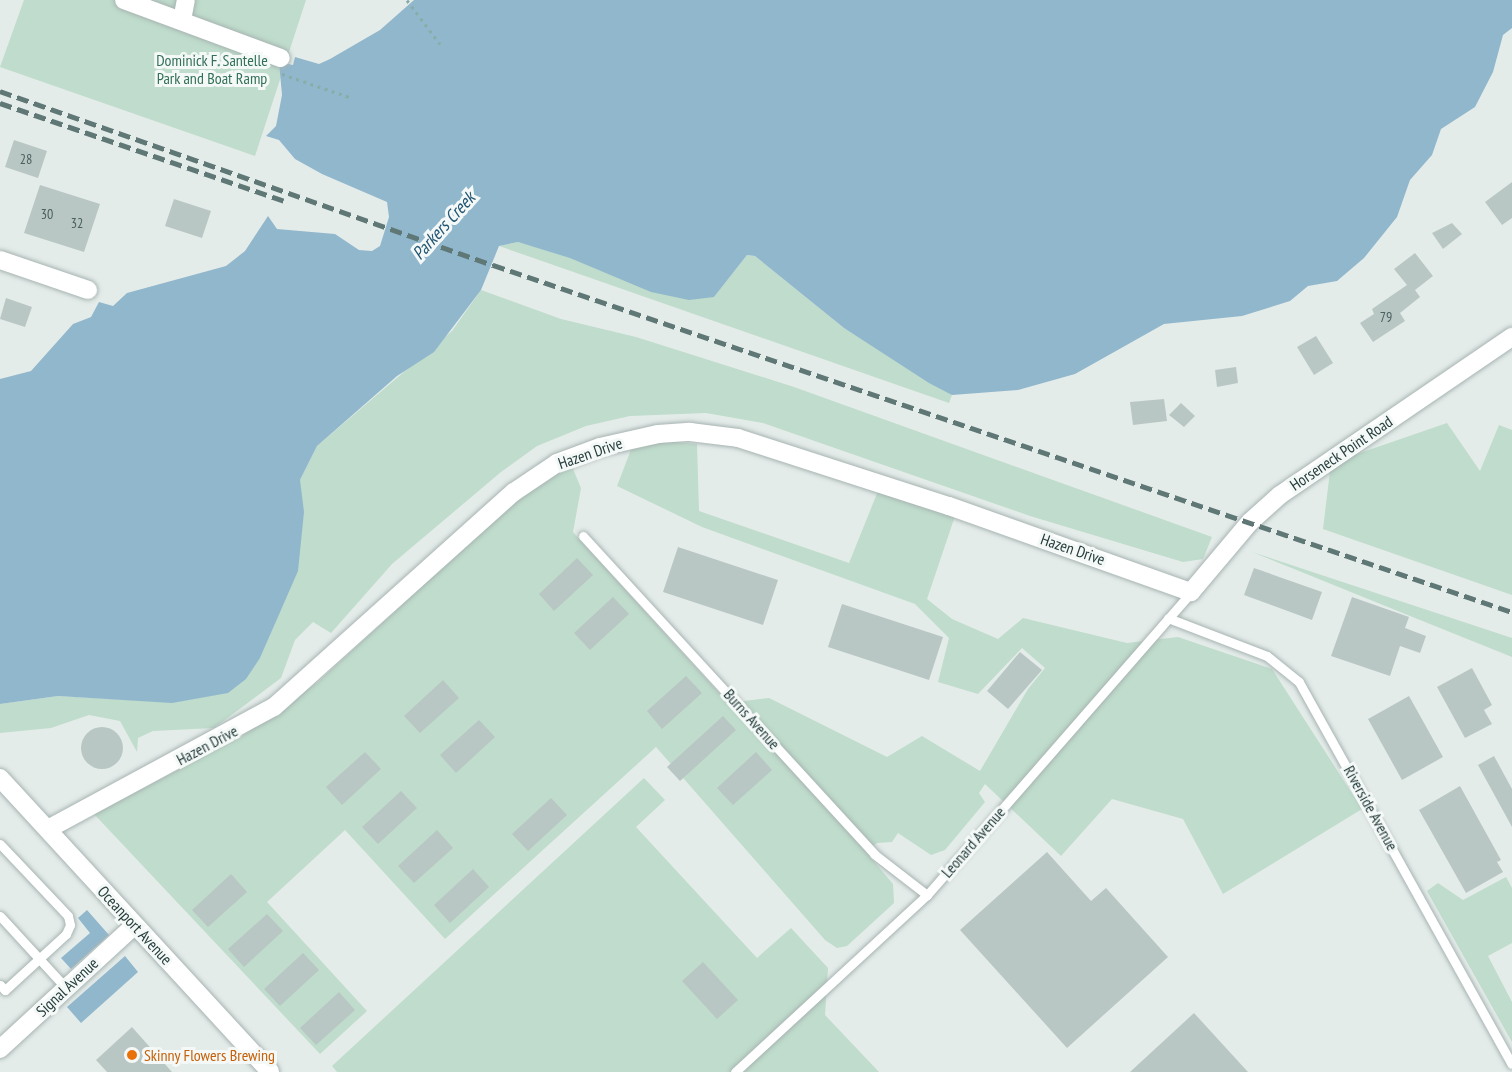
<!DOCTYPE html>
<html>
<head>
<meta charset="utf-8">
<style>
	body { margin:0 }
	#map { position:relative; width:1512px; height:1072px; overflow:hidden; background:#e4ecea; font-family:"PT Sans Narrow",sans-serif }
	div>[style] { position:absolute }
	.green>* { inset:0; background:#bfdccc }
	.water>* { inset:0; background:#91b7cd }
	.building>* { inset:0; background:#b9c7c4 }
	.round { border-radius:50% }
	.path>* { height:3px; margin-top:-1.5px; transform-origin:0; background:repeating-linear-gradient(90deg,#87ada9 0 3px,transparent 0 7.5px) }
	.roads { filter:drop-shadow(0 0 2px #a7b4b2) drop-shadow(0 0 2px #a7b4b2) }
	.service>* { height:9px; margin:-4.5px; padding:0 4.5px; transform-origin:4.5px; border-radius:4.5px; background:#fff }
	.minor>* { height:18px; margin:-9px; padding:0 9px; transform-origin:9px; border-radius:9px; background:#fff }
	.secondary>* { height:18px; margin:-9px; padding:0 9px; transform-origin:9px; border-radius:9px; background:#fff }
	.rail>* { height:4.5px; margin-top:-2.25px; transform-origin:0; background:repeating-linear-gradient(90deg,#5f7876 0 12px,transparent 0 18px) }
	.dots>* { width:16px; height:16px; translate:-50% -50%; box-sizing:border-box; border:3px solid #f4f9f8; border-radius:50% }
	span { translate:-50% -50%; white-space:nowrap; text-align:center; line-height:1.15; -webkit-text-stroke:6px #f4f9f8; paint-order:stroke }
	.number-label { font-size:14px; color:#4a605d }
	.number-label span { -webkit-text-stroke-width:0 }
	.park-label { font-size:16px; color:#327057 }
	.street-label { font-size:16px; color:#253d3b }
	.food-label { font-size:16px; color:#c56008 }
	.left { translate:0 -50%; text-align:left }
	.water-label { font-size:18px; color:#235674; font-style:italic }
</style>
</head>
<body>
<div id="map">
	<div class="green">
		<i style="clip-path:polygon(24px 0,306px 0,255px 156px,0 67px)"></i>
		<i style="clip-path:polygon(518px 242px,714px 297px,747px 255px,755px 256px,844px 328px,952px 395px,949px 403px,499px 246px)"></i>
		<i style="clip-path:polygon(481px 290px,561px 319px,636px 337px,794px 387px,1212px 537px,1203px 559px,1183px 562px,1030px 516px,763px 423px,706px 413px,630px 416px,586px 426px,537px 446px,501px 472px,392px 564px,331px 633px,313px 622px,295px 640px,281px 678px,214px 728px,153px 731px,138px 738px,137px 752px,120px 721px,89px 715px,51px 728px,0 733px,0 704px,58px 696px,112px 699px,260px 658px,277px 618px,301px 527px,300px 480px,317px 446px,452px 331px)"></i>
		<i style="clip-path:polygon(1447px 423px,1480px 471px,1499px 425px,1512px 430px,1512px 595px,1323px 529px,1331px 463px)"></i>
		<i style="clip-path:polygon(664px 441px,697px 444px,699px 511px,849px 563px,878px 491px,955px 516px,927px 599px,952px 619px,998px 639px,1023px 618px,1127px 643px,1178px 637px,1272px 669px,1362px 809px,1223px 894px,1183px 819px,1112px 799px,1061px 856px,985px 784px,979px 793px,985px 802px,945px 850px,931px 855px,898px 833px,892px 842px,877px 843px,866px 852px,893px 884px,894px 903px,847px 946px,837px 948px,825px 940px,656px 747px,445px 939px,345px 830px,267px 902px,367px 1011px,320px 1054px,94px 814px,241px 737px,318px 682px,526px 491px,557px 469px,573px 469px,581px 488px,573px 532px,728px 703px,769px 698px,887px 757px,922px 736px,980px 771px,1028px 689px,1045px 668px,1022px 648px,978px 694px,938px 682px,949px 638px,915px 604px,702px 527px,617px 486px,632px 447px)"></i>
		<i style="clip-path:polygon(1252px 552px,1512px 638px,1512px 657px,1420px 620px)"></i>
		<i style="clip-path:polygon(644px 778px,665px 800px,636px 827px,757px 958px,791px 928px,828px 968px,825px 1015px,879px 1072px,337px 1072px,332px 1066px)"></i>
		<i style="clip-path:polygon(1506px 877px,1512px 888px,1512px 943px,1488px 956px,1512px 1002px,1512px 1042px,1427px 891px,1438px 883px,1463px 900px)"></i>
	</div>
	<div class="water">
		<i style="clip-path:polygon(414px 0,1512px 0,1512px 28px,1503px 35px,1493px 72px,1475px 107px,1441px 129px,1432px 155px,1410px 180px,1397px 217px,1364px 258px,1337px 281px,1308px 286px,1290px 301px,1242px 316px,1164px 324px,1075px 374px,1018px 390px,952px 395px,929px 383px,844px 328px,755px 256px,747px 255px,714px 297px,689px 300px,651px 292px,570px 258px,518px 242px,499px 246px,481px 290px,434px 352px,397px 376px,317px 446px,300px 480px,304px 512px,298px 571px,260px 658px,246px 679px,228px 693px,172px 703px,58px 696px,0 704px,0 379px,31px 371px,73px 324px,91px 317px,99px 302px,113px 306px,127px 293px,226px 266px,245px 251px,268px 216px,277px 229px,335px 234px,359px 250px,372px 251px,380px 246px,389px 217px,387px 202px,322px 174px,295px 159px,279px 140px,266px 136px,276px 126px,282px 95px,279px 62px,293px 65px,295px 57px,319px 64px,330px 59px,380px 30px)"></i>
		<i style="clip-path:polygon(87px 910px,109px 935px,71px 969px,61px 958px,90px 933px,78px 918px)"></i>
		<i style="clip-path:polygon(125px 956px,138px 972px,81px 1023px,67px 1007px)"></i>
	</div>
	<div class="building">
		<i style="clip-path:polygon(14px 140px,47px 151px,38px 178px,5px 167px)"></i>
		<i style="clip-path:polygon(1512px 182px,1512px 218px,1502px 225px,1485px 202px)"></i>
		<i style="clip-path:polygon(40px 185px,100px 204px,84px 252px,24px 233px)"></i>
		<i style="clip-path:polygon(174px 199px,211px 211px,202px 238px,165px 226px)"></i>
		<i style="clip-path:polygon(1452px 223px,1462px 234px,1443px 249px,1432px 233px)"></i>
		<i style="clip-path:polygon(1415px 253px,1433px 276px,1415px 290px,1420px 297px,1400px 313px,1405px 321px,1373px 342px,1360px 323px,1374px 314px,1372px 309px,1407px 285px,1394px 269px)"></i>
		<i style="clip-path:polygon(6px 298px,32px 307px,25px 327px,0 319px)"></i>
		<i style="clip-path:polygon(1316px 336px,1333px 363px,1314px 375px,1297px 347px)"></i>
		<i style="clip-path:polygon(1236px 367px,1238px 383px,1217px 387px,1215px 370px)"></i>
		<i style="clip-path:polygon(1164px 399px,1167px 421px,1133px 425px,1130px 402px)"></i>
		<i style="clip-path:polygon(1181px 403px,1195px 416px,1184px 427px,1169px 415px)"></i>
		<i style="clip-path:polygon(678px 547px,778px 580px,763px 625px,663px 592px)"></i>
		<i style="clip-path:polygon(577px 558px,593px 575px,554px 611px,539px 594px)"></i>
		<i style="clip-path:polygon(1254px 568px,1322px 592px,1312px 620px,1244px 595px)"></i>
		<i style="clip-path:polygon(613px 597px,629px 614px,590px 650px,574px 633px)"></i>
		<i style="clip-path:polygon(1352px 597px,1409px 617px,1405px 628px,1426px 636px,1420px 653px,1400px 646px,1390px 676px,1331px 656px)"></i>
		<i style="clip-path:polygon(842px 604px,943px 637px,929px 680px,828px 647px)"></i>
		<i style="clip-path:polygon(1020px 652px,1042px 670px,1008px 709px,987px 691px)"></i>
		<i style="clip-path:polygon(1472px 668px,1492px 705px,1484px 710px,1492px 724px,1465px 738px,1437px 687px)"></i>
		<i style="clip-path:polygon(686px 676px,702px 693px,662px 729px,647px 711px)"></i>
		<i style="clip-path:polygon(443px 680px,459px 698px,420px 733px,404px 716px)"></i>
		<i style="clip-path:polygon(1409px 696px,1443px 757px,1402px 780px,1368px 719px)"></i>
		<i style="clip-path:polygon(723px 716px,736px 730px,680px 781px,667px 767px)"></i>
		<i style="clip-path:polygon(479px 720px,495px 737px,456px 773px,440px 755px)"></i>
		<i class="round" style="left:81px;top:727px;width:42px;height:42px"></i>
		<i style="clip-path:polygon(365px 752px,381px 769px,342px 805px,326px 787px)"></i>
		<i style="clip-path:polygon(756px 752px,772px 770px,733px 805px,717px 788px)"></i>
		<i style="clip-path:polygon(1494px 756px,1512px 789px,1512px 827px,1478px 765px)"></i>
		<i style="clip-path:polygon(1460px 786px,1501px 860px,1497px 862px,1503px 872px,1466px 893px,1419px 810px)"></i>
		<i style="clip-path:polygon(401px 791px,417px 808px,378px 844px,362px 827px)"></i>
		<i style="clip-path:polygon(551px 798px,567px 815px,528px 851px,512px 834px)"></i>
		<i style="clip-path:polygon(437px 830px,453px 848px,414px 883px,398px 866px)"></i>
		<i style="clip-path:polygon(1047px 852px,1091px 901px,1106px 888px,1168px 957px,1067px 1048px,960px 930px)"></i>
		<i style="clip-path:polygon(473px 869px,489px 887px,450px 923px,434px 905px)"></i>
		<i style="clip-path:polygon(231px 874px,247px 892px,208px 927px,192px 910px)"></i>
		<i style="clip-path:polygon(267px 914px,283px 931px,244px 967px,228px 949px)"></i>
		<i style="clip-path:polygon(303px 953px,319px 970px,280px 1006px,264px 989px)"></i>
		<i style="clip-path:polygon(703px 962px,738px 1000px,717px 1019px,682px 981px)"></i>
		<i style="clip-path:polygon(339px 992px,355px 1010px,316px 1045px,300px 1028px)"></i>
		<i style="clip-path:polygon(1194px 1013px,1248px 1072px,1130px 1072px)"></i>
		<i style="clip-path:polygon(132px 1027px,172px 1072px,107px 1072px,96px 1060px)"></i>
	</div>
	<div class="path">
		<i style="left:407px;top:0;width:55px;rotate:53.1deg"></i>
		<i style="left:282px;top:74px;width:71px;rotate:18.9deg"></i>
	</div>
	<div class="roads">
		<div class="service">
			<i style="left:583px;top:536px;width:431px;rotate:47.5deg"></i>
			<i style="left:874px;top:854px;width:67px;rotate:37.7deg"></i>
			<i style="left:1168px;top:618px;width:106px;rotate:21deg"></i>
			<i style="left:1267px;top:656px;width:41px;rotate:39.1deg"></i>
			<i style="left:1299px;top:682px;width:437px;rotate:60.9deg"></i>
			<i style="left:0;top:844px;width:99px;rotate:46.6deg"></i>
			<i style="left:68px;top:916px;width:9px;rotate:77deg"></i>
			<i style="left:70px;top:925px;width:10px;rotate:114deg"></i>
			<i style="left:66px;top:934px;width:83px;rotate:137.4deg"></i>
			<i style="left:5px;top:990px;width:7px;rotate:-135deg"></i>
			<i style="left:0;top:916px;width:98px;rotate:47.5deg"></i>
			<i style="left:735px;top:1072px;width:261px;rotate:-42.7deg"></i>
			<i style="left:927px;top:895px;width:402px;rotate:-48.9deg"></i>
		</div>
		<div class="minor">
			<i style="left:124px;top:0;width:167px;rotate:20.3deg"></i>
			<i style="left:182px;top:20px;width:20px;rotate:-79deg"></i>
			<i style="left:0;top:260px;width:93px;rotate:18.8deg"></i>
			<i style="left:48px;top:829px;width:257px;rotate:-28.4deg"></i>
			<i style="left:274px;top:707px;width:322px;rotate:-41.9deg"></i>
			<i style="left:514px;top:492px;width:52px;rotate:-34deg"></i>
			<i style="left:557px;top:463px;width:46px;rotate:-20.4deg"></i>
			<i style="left:600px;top:447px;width:59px;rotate:-12.6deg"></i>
			<i style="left:658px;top:434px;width:32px;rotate:-4deg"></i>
			<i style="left:690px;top:432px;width:48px;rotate:7.1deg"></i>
			<i style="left:738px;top:438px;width:222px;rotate:17.9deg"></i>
			<i style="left:949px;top:506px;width:257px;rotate:19.6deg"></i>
			<i style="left:1191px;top:592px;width:92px;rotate:-49.9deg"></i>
			<i style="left:1250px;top:522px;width:40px;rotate:-42deg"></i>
			<i style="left:1280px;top:495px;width:281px;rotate:-34.3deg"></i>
			<i style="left:0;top:1049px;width:183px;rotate:-42.6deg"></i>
		</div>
		<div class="secondary">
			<i style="left:0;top:778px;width:399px;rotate:47.4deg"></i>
		</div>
	</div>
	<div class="rail">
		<i style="left:0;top:91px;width:523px;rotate:19.44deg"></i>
		<i style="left:493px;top:265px;width:1076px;rotate:18.81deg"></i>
		<i style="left:0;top:103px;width:300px;rotate:19deg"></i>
	</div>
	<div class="dots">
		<i style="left:132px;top:1055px;background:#e8710a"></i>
	</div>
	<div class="number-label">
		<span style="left:26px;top:159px">28</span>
		<span style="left:47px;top:214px">30</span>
		<span style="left:77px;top:223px">32</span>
		<span style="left:1386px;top:317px">79</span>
	</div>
	<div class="park-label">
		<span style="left:212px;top:69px">Dominick F. Santelle<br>Park and Boat Ramp</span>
	</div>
	<div class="street-label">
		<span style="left:590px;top:453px;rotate:-19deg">Hazen Drive</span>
		<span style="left:1341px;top:453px;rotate:-34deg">Horseneck Point Road</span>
		<span style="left:1073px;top:549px;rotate:19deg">Hazen Drive</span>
		<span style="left:752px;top:719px;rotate:48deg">Burns Avenue</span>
		<span style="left:207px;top:745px;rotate:-28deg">Hazen Drive</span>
		<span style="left:1371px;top:808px;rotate:61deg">Riverside Avenue</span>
		<span style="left:973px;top:842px;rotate:-49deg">Leonard Avenue</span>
		<span style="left:135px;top:925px;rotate:47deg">Oceanport Avenue</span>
		<span style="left:67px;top:987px;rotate:-43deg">Signal Avenue</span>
	</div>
	<div class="food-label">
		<span class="left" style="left:144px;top:1055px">Skinny Flowers Brewing</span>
	</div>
	<div class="water-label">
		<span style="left:444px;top:226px;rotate:-48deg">Parkers Creek</span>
	</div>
</div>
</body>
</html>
